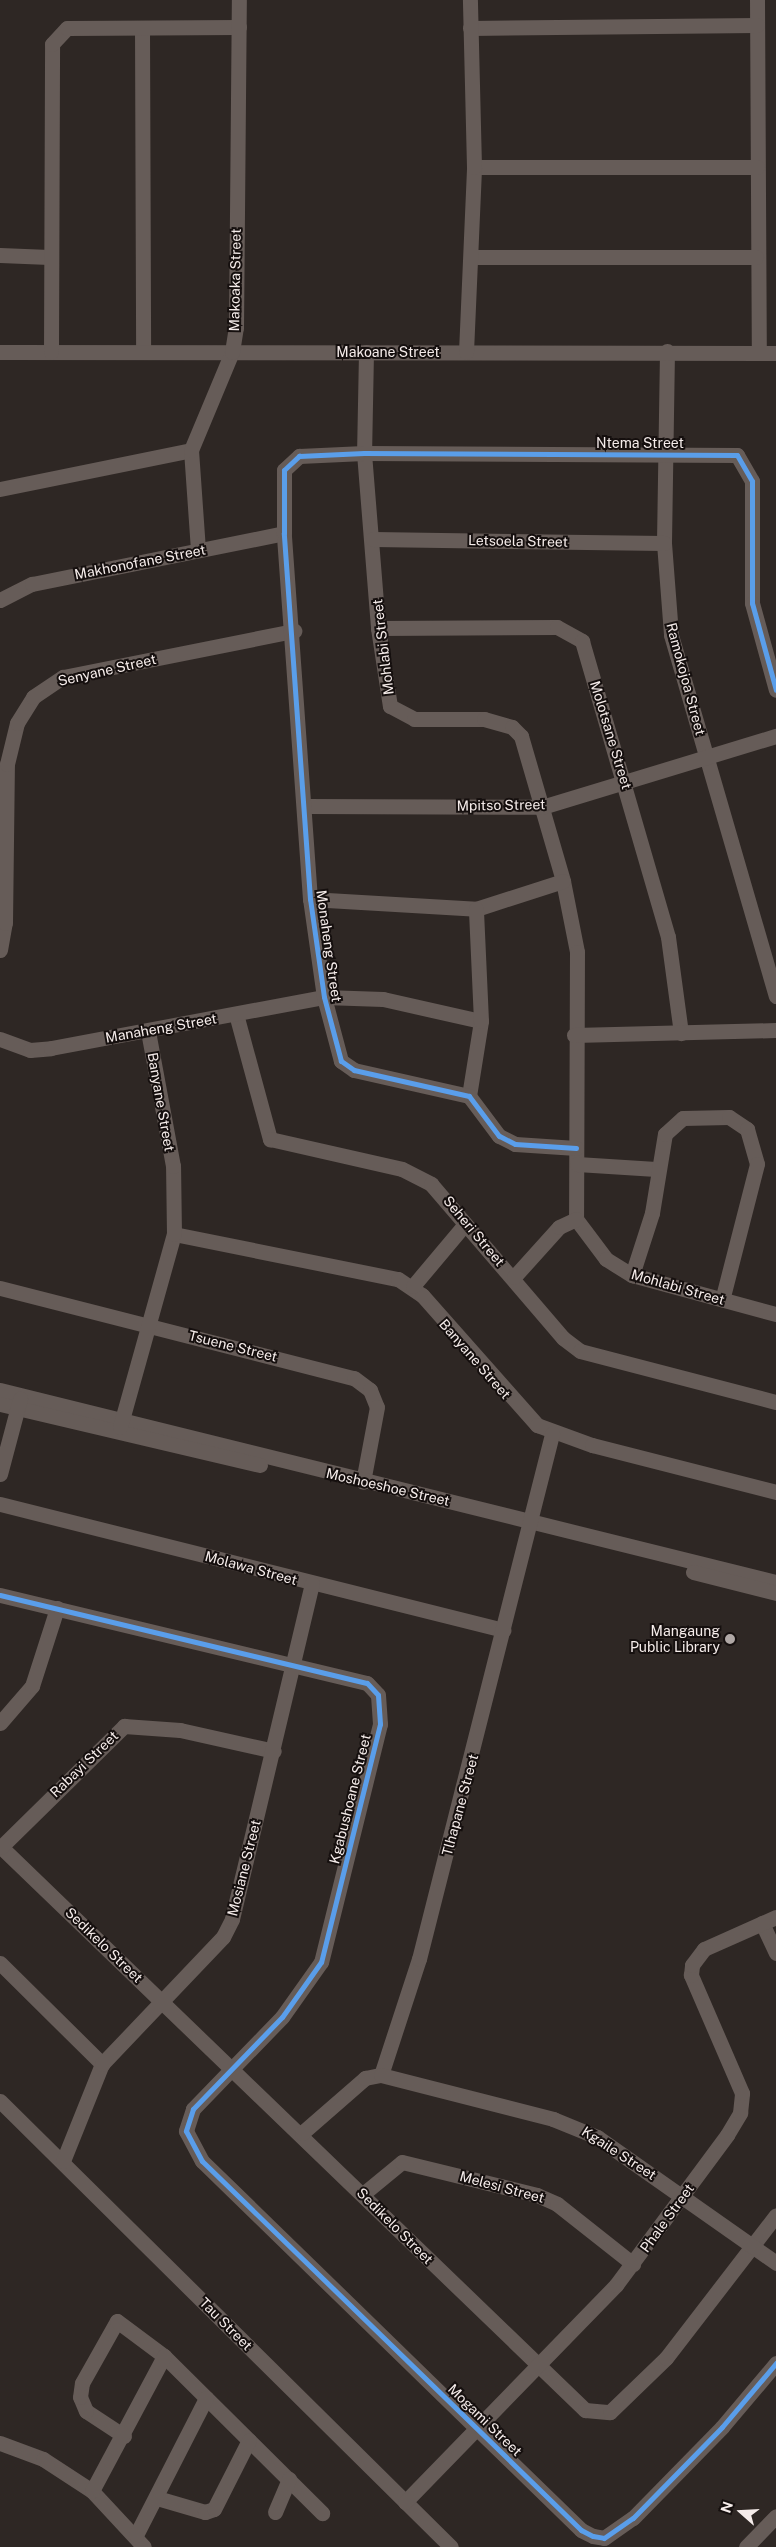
<!DOCTYPE html>
<html>
<head>
<meta charset="utf-8">
<style>
	body { margin:0 }
	#map { position:relative; width:776px; height:2547px; overflow:hidden; background:#2e2724; font-family:"Public Sans",sans-serif }
	div>[style] { position:absolute }
	.minor>* { height:15px; margin:-7.5px; padding:0 7.5px; transform-origin:7.5px; border-radius:7.5px; background:#665c58 }
	.cycleway>* { height:5px; margin:-2.5px; padding:0 2.5px; transform-origin:2.5px; border-radius:2.5px; background:#5a9eea }
	.dots>* { width:14px; height:14px; translate:-50% -50%; box-sizing:border-box; border:2px solid #150f0e; border-radius:50% }
	span { translate:-50% -50%; white-space:nowrap; text-align:center; line-height:1.15; -webkit-text-stroke:4px #150f0e; paint-order:stroke }
	.street-label { font-size:14px; color:#f5ecea }
	.poi-label { font-size:14px; color:#f5ecea }
	.right { translate:-100% -50%; text-align:right }
	.north { position:absolute; left:716px; top:2487px; width:50px; height:50px; -webkit-text-stroke:4px #150f0e; paint-order:stroke; rotate:289deg; font-size:14px; font-weight:700; line-height:20px; text-align:center; color:#f5ecea }
	.north::after { content:''; display:block; margin:auto; width:18px; height:22px; background:#f5ecea; clip-path:polygon(50% 0,100% 100%,50% 72%,0 100%) }
</style>
</head>
<body>
<div id="map">
	<div class="minor">
		<i style="left:757px;top:0;width:353px;rotate:89.7deg"></i>
		<i style="left:142px;top:28px;width:324px;rotate:89.8deg"></i>
		<i style="left:470px;top:28px;width:287px;rotate:-0.6deg"></i>
		<i style="left:474px;top:167px;width:283px"></i>
		<i style="left:0;top:255px;width:49px;rotate:2.3deg"></i>
		<i style="left:471px;top:257px;width:285px"></i>
		<i style="left:667px;top:351px;width:192px;rotate:90.9deg"></i>
		<i style="left:664px;top:543px;width:92px;rotate:85.6deg"></i>
		<i style="left:671px;top:635px;width:376px;rotate:73.8deg"></i>
		<i style="left:0;top:352px;width:776px;rotate:0.07deg"></i>
		<i style="left:51px;top:352px;width:308px;rotate:-89.8deg"></i>
		<i style="left:52px;top:44px;width:22px;rotate:-47deg"></i>
		<i style="left:67px;top:28px;width:172px;rotate:-0.3deg"></i>
		<i style="left:366px;top:352px;width:101px;rotate:91.1deg"></i>
		<i style="left:364px;top:453px;width:176px;rotate:85.4deg"></i>
		<i style="left:378px;top:628px;width:79px;rotate:81.3deg"></i>
		<i style="left:390px;top:706px;width:27px;rotate:28deg"></i>
		<i style="left:414px;top:719px;width:70px"></i>
		<i style="left:484px;top:719px;width:29px;rotate:16deg"></i>
		<i style="left:512px;top:727px;width:13px;rotate:45deg"></i>
		<i style="left:521px;top:736px;width:151px;rotate:73.8deg"></i>
		<i style="left:563px;top:881px;width:72px;rotate:78.8deg"></i>
		<i style="left:577px;top:952px;width:267px;rotate:90.2deg"></i>
		<i style="left:576px;top:1219px;width:50px;rotate:53.1deg"></i>
		<i style="left:606px;top:1259px;width:31px;rotate:32deg"></i>
		<i style="left:632px;top:1275px;width:149px;rotate:15.2deg"></i>
		<i style="left:466px;top:352px;width:185px;rotate:-87.5deg"></i>
		<i style="left:474px;top:167px;width:167px;rotate:-91.4deg"></i>
		<i style="left:0;top:489px;width:195px;rotate:-11.5deg"></i>
		<i style="left:373px;top:539px;width:291px;rotate:0.8deg"></i>
		<i style="left:198px;top:550px;width:100px;rotate:-94deg"></i>
		<i style="left:191px;top:450px;width:106px;rotate:-67.3deg"></i>
		<i style="left:232px;top:352px;width:24px;rotate:-81deg"></i>
		<i style="left:236px;top:328px;width:328px;rotate:-89.5deg"></i>
		<i style="left:0;top:600px;width:36px;rotate:-27deg"></i>
		<i style="left:32px;top:584px;width:257px;rotate:-11.4deg"></i>
		<i style="left:378px;top:628px;width:179px;rotate:-0.3deg"></i>
		<i style="left:557px;top:627px;width:29px;rotate:29deg"></i>
		<i style="left:582px;top:641px;width:308px;rotate:73.8deg"></i>
		<i style="left:668px;top:937px;width:97px;rotate:82.3deg"></i>
		<i style="left:306px;top:806px;width:236px;rotate:0.2deg"></i>
		<i style="left:542px;top:807px;width:245px;rotate:-16.9deg"></i>
		<i style="left:310px;top:899px;width:166px;rotate:3.4deg"></i>
		<i style="left:476px;top:909px;width:91px;rotate:-17.8deg"></i>
		<i style="left:0;top:950px;width:27px;rotate:-80deg"></i>
		<i style="left:5px;top:923px;width:159px;rotate:-89.3deg"></i>
		<i style="left:7px;top:764px;width:42px;rotate:-76.3deg"></i>
		<i style="left:17px;top:723px;width:31px;rotate:-58deg"></i>
		<i style="left:33px;top:697px;width:36px;rotate:-34deg"></i>
		<i style="left:63px;top:677px;width:236px;rotate:-11.3deg"></i>
		<i style="left:236px;top:1014px;width:130px;rotate:74.8deg"></i>
		<i style="left:270px;top:1139px;width:135px;rotate:12.8deg"></i>
		<i style="left:402px;top:1169px;width:33px;rotate:27deg"></i>
		<i style="left:431px;top:1184px;width:203px;rotate:49.4deg"></i>
		<i style="left:563px;top:1338px;width:21px;rotate:37deg"></i>
		<i style="left:580px;top:1351px;width:203px;rotate:14.6deg"></i>
		<i style="left:574px;top:1035px;width:202px;rotate:-1.4deg"></i>
		<i style="left:0;top:1039px;width:32px;rotate:20deg"></i>
		<i style="left:30px;top:1050px;width:21px;rotate:-5deg"></i>
		<i style="left:51px;top:1048px;width:278px;rotate:-10.6deg"></i>
		<i style="left:324px;top:997px;width:59px;rotate:1.9deg"></i>
		<i style="left:383px;top:999px;width:100px;rotate:12.7deg"></i>
		<i style="left:469px;top:1096px;width:76px;rotate:-80.9deg"></i>
		<i style="left:481px;top:1021px;width:112px;rotate:-92.6deg"></i>
		<i style="left:576px;top:1148px;width:61px;rotate:-176.2deg"></i>
		<i style="left:515px;top:1144px;width:18px;rotate:-153deg"></i>
		<i style="left:499px;top:1136px;width:50px;rotate:-126.9deg"></i>
		<i style="left:469px;top:1096px;width:118px;rotate:-167.3deg"></i>
		<i style="left:354px;top:1070px;width:16px;rotate:-145deg"></i>
		<i style="left:341px;top:1061px;width:66px;rotate:-104.9deg"></i>
		<i style="left:324px;top:997px;width:99px;rotate:-98.1deg"></i>
		<i style="left:310px;top:899px;width:367px;rotate:-94.1deg"></i>
		<i style="left:284px;top:533px;width:63px;rotate:-90deg"></i>
		<i style="left:284px;top:470px;width:21px;rotate:-43deg"></i>
		<i style="left:299px;top:456px;width:65px;rotate:-2.6deg"></i>
		<i style="left:364px;top:453px;width:373px;rotate:0.3deg"></i>
		<i style="left:737px;top:455px;width:30px;rotate:60deg"></i>
		<i style="left:752px;top:481px;width:122px;rotate:90deg"></i>
		<i style="left:752px;top:603px;width:90px;rotate:74.6deg"></i>
		<i style="left:577px;top:1164px;width:79px;rotate:3.6deg"></i>
		<i style="left:174px;top:1234px;width:228px;rotate:11.4deg"></i>
		<i style="left:398px;top:1279px;width:29px;rotate:34deg"></i>
		<i style="left:422px;top:1295px;width:174px;rotate:48.5deg"></i>
		<i style="left:537px;top:1425px;width:59px;rotate:20deg"></i>
		<i style="left:592px;top:1445px;width:190px;rotate:14.3deg"></i>
		<i style="left:632px;top:1275px;width:65px;rotate:-72.1deg"></i>
		<i style="left:652px;top:1213px;width:80px;rotate:-80.7deg"></i>
		<i style="left:665px;top:1134px;width:24px;rotate:-42deg"></i>
		<i style="left:683px;top:1118px;width:46px;rotate:-1.2deg"></i>
		<i style="left:729px;top:1117px;width:22px;rotate:34deg"></i>
		<i style="left:747px;top:1129px;width:36px;rotate:74deg"></i>
		<i style="left:757px;top:1164px;width:140px;rotate:104.4deg"></i>
		<i style="left:514px;top:1277px;width:67px;rotate:-48deg"></i>
		<i style="left:559px;top:1227px;width:19px;rotate:-25deg"></i>
		<i style="left:413px;top:1286px;width:81px;rotate:-50deg"></i>
		<i style="left:0;top:1288px;width:365px;rotate:14.3deg"></i>
		<i style="left:354px;top:1378px;width:20px;rotate:37deg"></i>
		<i style="left:370px;top:1390px;width:18px;rotate:68deg"></i>
		<i style="left:377px;top:1407px;width:76px;rotate:100.6deg"></i>
		<i style="left:0;top:1390px;width:799px;rotate:13.9deg"></i>
		<i style="left:0;top:1404px;width:267px;rotate:13.2deg"></i>
		<i style="left:120px;top:1427px;width:200px;rotate:-74.4deg"></i>
		<i style="left:174px;top:1234px;width:68px;rotate:-90.8deg"></i>
		<i style="left:173px;top:1166px;width:137px;rotate:-100.5deg"></i>
		<i style="left:0;top:1474px;width:78px;rotate:-75.1deg"></i>
		<i style="left:0;top:1504px;width:519px;rotate:14.06deg"></i>
		<i style="left:693px;top:1572px;width:86px;rotate:14.2deg"></i>
		<i style="left:0;top:1595px;width:377px;rotate:13.5deg"></i>
		<i style="left:367px;top:1683px;width:16px;rotate:47deg"></i>
		<i style="left:378px;top:1695px;width:29px;rotate:86deg"></i>
		<i style="left:380px;top:1724px;width:245px;rotate:103.9deg"></i>
		<i style="left:321px;top:1962px;width:67px;rotate:125.3deg"></i>
		<i style="left:282px;top:2017px;width:128px;rotate:134.1deg"></i>
		<i style="left:193px;top:2109px;width:23px;rotate:108deg"></i>
		<i style="left:186px;top:2131px;width:34px;rotate:62deg"></i>
		<i style="left:202px;top:2161px;width:529px;rotate:44.23deg"></i>
		<i style="left:581px;top:2530px;width:13px;rotate:27deg"></i>
		<i style="left:593px;top:2536px;width:11px;rotate:10deg"></i>
		<i style="left:604px;top:2538px;width:35px;rotate:-35deg"></i>
		<i style="left:633px;top:2518px;width:127px;rotate:-45.6deg"></i>
		<i style="left:722px;top:2427px;width:84px;rotate:-49.8deg"></i>
		<i style="left:0;top:1723px;width:49px;rotate:-49.1deg"></i>
		<i style="left:32px;top:1686px;width:82px;rotate:-72.2deg"></i>
		<i style="left:0;top:1846px;width:813px;rotate:43.95deg"></i>
		<i style="left:585px;top:2410px;width:25px;rotate:5deg"></i>
		<i style="left:610px;top:2412px;width:78px;rotate:-44deg"></i>
		<i style="left:666px;top:2358px;width:180px;rotate:-52.4deg"></i>
		<i style="left:1px;top:1847px;width:173px;rotate:-44.5deg"></i>
		<i style="left:124px;top:1726px;width:56px;rotate:4.1deg"></i>
		<i style="left:180px;top:1730px;width:96px;rotate:12.6deg"></i>
		<i style="left:762px;top:1923px;width:33px;rotate:65deg"></i>
		<i style="left:0;top:1963px;width:144px;rotate:44.7deg"></i>
		<i style="left:381px;top:2075px;width:122px;rotate:-71.9deg"></i>
		<i style="left:419px;top:1959px;width:542px;rotate:-75.78deg"></i>
		<i style="left:0;top:2101px;width:634px;rotate:44.68deg"></i>
		<i style="left:302px;top:2133px;width:84px;rotate:-41.1deg"></i>
		<i style="left:365px;top:2078px;width:16px;rotate:-11deg"></i>
		<i style="left:381px;top:2075px;width:178px;rotate:14.3deg"></i>
		<i style="left:553px;top:2119px;width:48px;rotate:22.2deg"></i>
		<i style="left:597px;top:2137px;width:219px;rotate:35.1deg"></i>
		<i style="left:63px;top:2161px;width:105px;rotate:-68.1deg"></i>
		<i style="left:102px;top:2064px;width:175px;rotate:-46.4deg"></i>
		<i style="left:223px;top:1937px;width:20px;rotate:-63deg"></i>
		<i style="left:232px;top:1919px;width:345px;rotate:-76.6deg"></i>
		<i style="left:363px;top:2194px;width:50px;rotate:-39.4deg"></i>
		<i style="left:402px;top:2162px;width:139px;rotate:13.7deg"></i>
		<i style="left:537px;top:2195px;width:22px;rotate:24deg"></i>
		<i style="left:557px;top:2204px;width:97px;rotate:38.3deg"></i>
		<i style="left:124px;top:2436px;width:45px;rotate:-146.7deg"></i>
		<i style="left:86px;top:2411px;width:15px;rotate:-113deg"></i>
		<i style="left:80px;top:2397px;width:14px;rotate:-82deg"></i>
		<i style="left:82px;top:2383px;width:71px;rotate:-60.6deg"></i>
		<i style="left:117px;top:2321px;width:59px;rotate:36.7deg"></i>
		<i style="left:164px;top:2356px;width:223px;rotate:44.8deg"></i>
		<i style="left:0;top:2443px;width:46px;rotate:20.4deg"></i>
		<i style="left:43px;top:2459px;width:59px;rotate:33.1deg"></i>
		<i style="left:92px;top:2491px;width:76px;rotate:47.1deg"></i>
		<i style="left:92px;top:2491px;width:153px;rotate:-61.9deg"></i>
		<i style="left:157px;top:2498px;width:50px;rotate:16.3deg"></i>
		<i style="left:205px;top:2512px;width:9px;rotate:-18deg"></i>
		<i style="left:214px;top:2509px;width:77px;rotate:-63.1deg"></i>
		<i style="left:405px;top:2502px;width:303px;rotate:-45.8deg"></i>
		<i style="left:616px;top:2285px;width:187px;rotate:-53.5deg"></i>
		<i style="left:727px;top:2135px;width:26px;rotate:-59deg"></i>
		<i style="left:740px;top:2113px;width:20px;rotate:-84deg"></i>
		<i style="left:742px;top:2093px;width:129px;rotate:-113.4deg"></i>
		<i style="left:691px;top:1975px;width:10px;rotate:-84deg"></i>
		<i style="left:692px;top:1965px;width:20px;rotate:-53deg"></i>
		<i style="left:704px;top:1949px;width:79px;rotate:-24deg"></i>
		<i style="left:275px;top:2512px;width:36px;rotate:-67deg"></i>
		<i style="left:136px;top:2535px;width:154px;rotate:-62.9deg"></i>
		<i style="left:746px;top:2547px;width:43px;rotate:-45.9deg"></i>
	</div>
	<div class="cycleway">
		<i style="left:576px;top:1148px;width:61px;rotate:-176.2deg"></i>
		<i style="left:515px;top:1144px;width:18px;rotate:-153deg"></i>
		<i style="left:499px;top:1136px;width:50px;rotate:-126.9deg"></i>
		<i style="left:469px;top:1096px;width:118px;rotate:-167.3deg"></i>
		<i style="left:354px;top:1070px;width:16px;rotate:-145deg"></i>
		<i style="left:341px;top:1061px;width:66px;rotate:-104.9deg"></i>
		<i style="left:324px;top:997px;width:99px;rotate:-98.1deg"></i>
		<i style="left:310px;top:899px;width:367px;rotate:-94.1deg"></i>
		<i style="left:284px;top:533px;width:63px;rotate:-90deg"></i>
		<i style="left:284px;top:470px;width:21px;rotate:-43deg"></i>
		<i style="left:299px;top:456px;width:65px;rotate:-2.6deg"></i>
		<i style="left:364px;top:453px;width:373px;rotate:0.3deg"></i>
		<i style="left:737px;top:455px;width:30px;rotate:60deg"></i>
		<i style="left:752px;top:481px;width:122px;rotate:90deg"></i>
		<i style="left:752px;top:603px;width:90px;rotate:74.6deg"></i>
		<i style="left:0;top:1595px;width:377px;rotate:13.5deg"></i>
		<i style="left:367px;top:1683px;width:16px;rotate:47deg"></i>
		<i style="left:378px;top:1695px;width:29px;rotate:86deg"></i>
		<i style="left:380px;top:1724px;width:245px;rotate:103.9deg"></i>
		<i style="left:321px;top:1962px;width:67px;rotate:125.3deg"></i>
		<i style="left:282px;top:2017px;width:128px;rotate:134.1deg"></i>
		<i style="left:193px;top:2109px;width:23px;rotate:108deg"></i>
		<i style="left:186px;top:2131px;width:34px;rotate:62deg"></i>
		<i style="left:202px;top:2161px;width:529px;rotate:44.23deg"></i>
		<i style="left:581px;top:2530px;width:13px;rotate:27deg"></i>
		<i style="left:593px;top:2536px;width:11px;rotate:10deg"></i>
		<i style="left:604px;top:2538px;width:35px;rotate:-35deg"></i>
		<i style="left:633px;top:2518px;width:127px;rotate:-45.6deg"></i>
		<i style="left:722px;top:2427px;width:84px;rotate:-49.8deg"></i>
	</div>
	<div class="dots">
		<i style="left:730px;top:1639px;background:#afa7a5"></i>
	</div>
	<div class="street-label">
		<span style="left:235px;top:280px;rotate:-89deg">Makoaka Street</span>
		<span style="left:388px;top:352px">Makoane Street</span>
		<span style="left:640px;top:443px">Ntema Street</span>
		<span style="left:518px;top:541px;rotate:1deg">Letsoela Street</span>
		<span style="left:140px;top:562px;rotate:-11deg">Makhonofane Street</span>
		<span style="left:383px;top:647px;rotate:-97deg">Mohlabi Street</span>
		<span style="left:107px;top:670px;rotate:-13deg">Senyane Street</span>
		<span style="left:686px;top:679px;rotate:75deg">Ramokojoa Street</span>
		<span style="left:611px;top:735px;rotate:73deg">Molotsane Street</span>
		<span style="left:501px;top:805px;rotate:-1deg">Mpitso Street</span>
		<span style="left:329px;top:946px;rotate:82deg">Monaheng Street</span>
		<span style="left:161px;top:1028px;rotate:-10deg">Manaheng Street</span>
		<span style="left:161px;top:1102px;rotate:80deg">Banyane Street</span>
		<span style="left:474px;top:1231px;rotate:50deg">Seheri Street</span>
		<span style="left:678px;top:1287px;rotate:16deg">Mohlabi Street</span>
		<span style="left:233px;top:1346px;rotate:14deg">Tsuene Street</span>
		<span style="left:475px;top:1359px;rotate:49deg">Banyane Street</span>
		<span style="left:388px;top:1487px;rotate:13deg">Moshoeshoe Street</span>
		<span style="left:251px;top:1568px;rotate:15deg">Molawa Street</span>
		<span style="left:84px;top:1764px;rotate:-44deg">Rabayi Street</span>
		<span style="left:350px;top:1799px;rotate:-76deg">Kgabushoane Street</span>
		<span style="left:460px;top:1805px;rotate:-75deg">Tlhapane Street</span>
		<span style="left:244px;top:1868px;rotate:-76deg">Mosiane Street</span>
		<span style="left:104px;top:1945px;rotate:44deg">Sedikelo Street</span>
		<span style="left:619px;top:2153px;rotate:33deg">Kgaile Street</span>
		<span style="left:502px;top:2187px;rotate:15deg">Melesi Street</span>
		<span style="left:667px;top:2218px;rotate:-54deg">Phale Street</span>
		<span style="left:395px;top:2226px;rotate:45deg">Sedikelo Street</span>
		<span style="left:226px;top:2324px;rotate:45deg">Tau Street</span>
		<span style="left:485px;top:2420px;rotate:44deg">Mogami Street</span>
	</div>
	<div class="poi-label">
		<span class="right" style="left:720px;top:1639px">Mangaung<br>Public Library</span>
	</div>
	<div class="north">N</div>
</div>
</body>
</html>
